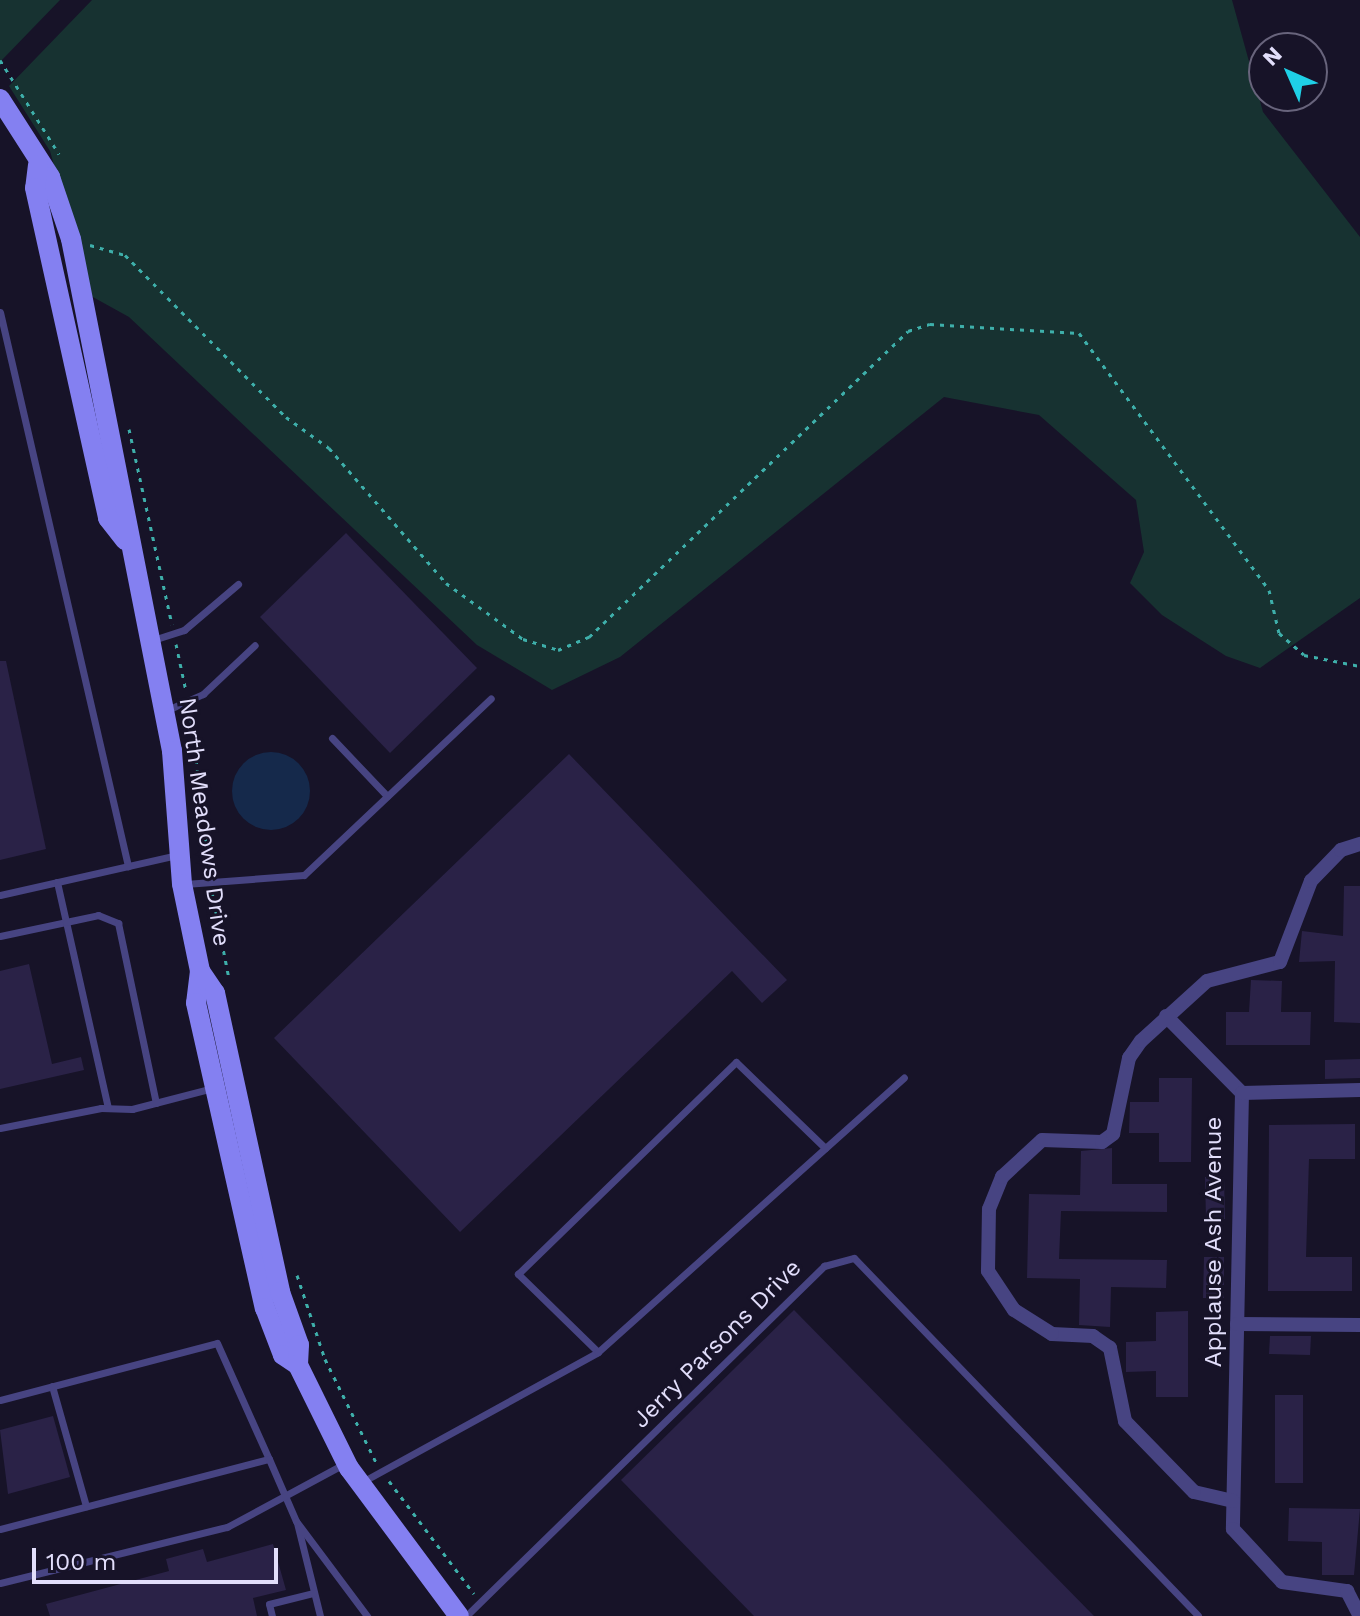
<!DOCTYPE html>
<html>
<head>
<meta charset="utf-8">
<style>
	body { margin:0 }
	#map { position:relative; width:1360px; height:1616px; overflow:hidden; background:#171328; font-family:"Work Sans",sans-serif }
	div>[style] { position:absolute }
	.green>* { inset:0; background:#173231 }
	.water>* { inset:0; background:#15294b }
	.round { border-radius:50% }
	.building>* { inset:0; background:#2a2247 }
	.path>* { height:3px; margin-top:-1.5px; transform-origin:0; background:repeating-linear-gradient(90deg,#3eafaa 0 4px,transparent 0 10px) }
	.lane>* { height:7px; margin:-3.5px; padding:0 3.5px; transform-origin:3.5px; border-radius:3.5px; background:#474482 }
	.street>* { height:14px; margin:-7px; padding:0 7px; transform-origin:7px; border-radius:7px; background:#474482 }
	.secondary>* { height:20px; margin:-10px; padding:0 10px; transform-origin:10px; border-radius:10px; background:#8480f1 }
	span { translate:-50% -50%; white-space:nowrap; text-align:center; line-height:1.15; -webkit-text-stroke:6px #171328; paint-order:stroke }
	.street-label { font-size:24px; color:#e2defb }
	.north { position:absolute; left:1248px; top:32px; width:80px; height:80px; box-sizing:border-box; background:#171328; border:2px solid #68647c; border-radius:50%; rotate:315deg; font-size:22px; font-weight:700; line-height:32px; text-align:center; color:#e2defb }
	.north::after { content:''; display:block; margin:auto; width:28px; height:36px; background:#1fd0e6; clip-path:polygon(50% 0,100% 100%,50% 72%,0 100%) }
	.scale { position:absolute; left:32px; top:1548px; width:246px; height:36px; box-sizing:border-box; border:4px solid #e2defb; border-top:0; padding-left:10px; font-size:24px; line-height:28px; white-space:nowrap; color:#e2defb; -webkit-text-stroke:6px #171328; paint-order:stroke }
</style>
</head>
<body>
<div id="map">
	<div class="green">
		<i style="clip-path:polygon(0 0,60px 0,0 62px)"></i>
		<i style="clip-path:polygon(92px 0,1232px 0,1263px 112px,1360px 237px,1360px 598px,1260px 668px,1226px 656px,1162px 615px,1130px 583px,1144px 552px,1136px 500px,1039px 415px,944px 397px,620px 657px,552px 690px,477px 645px,129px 317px,91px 296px,50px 151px,9px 86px)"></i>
	</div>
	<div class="water">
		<i class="round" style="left:232px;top:752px;width:78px;height:78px"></i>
	</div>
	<div class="building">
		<i style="clip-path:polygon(346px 533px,477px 668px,390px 753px,260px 617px)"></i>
		<i style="clip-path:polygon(0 661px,6px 661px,46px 849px,0 860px)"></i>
		<i style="clip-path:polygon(569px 754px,787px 980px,762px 1003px,732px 971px,460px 1232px,274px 1038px)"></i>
		<i style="clip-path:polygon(1344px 886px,1360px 886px,1360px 1023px,1334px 1022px,1335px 961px,1299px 962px,1302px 931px,1343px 936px)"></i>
		<i style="clip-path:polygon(29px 964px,52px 1064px,81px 1057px,84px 1070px,0 1089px,0 971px)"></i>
		<i style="clip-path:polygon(1251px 980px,1282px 981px,1281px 1012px,1311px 1012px,1310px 1045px,1226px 1045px,1226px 1012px,1249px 1012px)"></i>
		<i style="clip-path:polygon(1360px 1059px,1360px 1078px,1325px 1079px,1325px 1060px)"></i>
		<i style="clip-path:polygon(1159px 1078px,1192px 1078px,1191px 1162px,1159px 1162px,1159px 1133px,1129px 1133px,1130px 1102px,1159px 1102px)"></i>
		<i style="clip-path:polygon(1355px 1124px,1355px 1159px,1309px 1159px,1306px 1257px,1352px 1257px,1352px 1291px,1268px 1291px,1269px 1125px)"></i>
		<i style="clip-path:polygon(1112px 1148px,1112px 1184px,1167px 1184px,1167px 1212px,1061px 1211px,1059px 1259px,1167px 1260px,1166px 1288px,1111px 1287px,1110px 1327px,1079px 1325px,1080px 1279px,1027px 1278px,1029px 1194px,1080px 1195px,1081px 1151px)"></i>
		<i style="clip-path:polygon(1205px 1177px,1224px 1177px,1225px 1219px,1206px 1219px)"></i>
		<i style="clip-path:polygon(1204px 1257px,1224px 1257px,1224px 1298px,1203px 1298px)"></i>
		<i style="clip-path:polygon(794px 1310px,1094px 1616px,754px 1616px,621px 1480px)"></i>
		<i style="clip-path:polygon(1188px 1311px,1188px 1397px,1156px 1397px,1156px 1371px,1126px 1372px,1126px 1342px,1156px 1341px,1156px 1312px)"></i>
		<i style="clip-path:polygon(1270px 1336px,1311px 1336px,1310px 1355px,1269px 1354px)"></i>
		<i style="clip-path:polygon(1275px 1395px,1303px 1395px,1303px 1483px,1275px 1483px)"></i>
		<i style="clip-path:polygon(53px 1416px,70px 1477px,8px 1494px,0 1430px)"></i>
		<i style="clip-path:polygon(1289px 1508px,1360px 1509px,1354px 1575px,1322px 1575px,1322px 1542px,1288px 1541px)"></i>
		<i style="clip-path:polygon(273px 1544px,286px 1590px,253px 1598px,257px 1616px,50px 1616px,46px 1604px,169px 1571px,166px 1559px,203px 1549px,207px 1562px)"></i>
	</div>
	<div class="path">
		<i style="left:0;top:60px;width:111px;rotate:57.9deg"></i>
		<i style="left:90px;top:245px;width:36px;rotate:16deg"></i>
		<i style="left:125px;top:255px;width:228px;rotate:45.2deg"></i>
		<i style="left:286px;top:417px;width:53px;rotate:35.8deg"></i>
		<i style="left:329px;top:448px;width:179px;rotate:49.1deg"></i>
		<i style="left:446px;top:583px;width:95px;rotate:36deg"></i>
		<i style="left:523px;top:639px;width:37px;rotate:17deg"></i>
		<i style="left:558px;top:650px;width:34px;rotate:-23deg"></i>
		<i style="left:589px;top:637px;width:442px;rotate:-43.8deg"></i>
		<i style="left:908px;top:331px;width:23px;rotate:-18deg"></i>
		<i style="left:930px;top:324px;width:149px;rotate:3.5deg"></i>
		<i style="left:1079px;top:333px;width:320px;rotate:53.5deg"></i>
		<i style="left:1269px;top:590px;width:44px;rotate:76.9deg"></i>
		<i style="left:1279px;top:633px;width:33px;rotate:41deg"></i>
		<i style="left:1304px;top:655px;width:57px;rotate:11.1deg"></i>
		<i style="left:129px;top:429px;width:200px;rotate:77.6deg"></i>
		<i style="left:176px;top:644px;width:48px;rotate:78deg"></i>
		<i style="left:190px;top:710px;width:164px;rotate:83deg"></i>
		<i style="left:212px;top:892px;width:89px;rotate:78.9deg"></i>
		<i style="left:297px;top:1275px;width:89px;rotate:71.6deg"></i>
		<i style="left:325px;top:1359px;width:115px;rotate:63.7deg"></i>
		<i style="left:389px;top:1481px;width:141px;rotate:53deg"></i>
	</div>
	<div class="lane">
		<i style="left:0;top:312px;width:569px;rotate:76.99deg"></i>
		<i style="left:153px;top:640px;width:33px;rotate:-18deg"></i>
		<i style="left:184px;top:630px;width:71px;rotate:-40.4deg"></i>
		<i style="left:165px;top:711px;width:42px;rotate:-24.1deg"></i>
		<i style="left:203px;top:694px;width:71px;rotate:-43.3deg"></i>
		<i style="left:332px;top:738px;width:80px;rotate:46.5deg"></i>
		<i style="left:185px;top:884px;width:119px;rotate:-4.3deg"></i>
		<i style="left:304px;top:875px;width:257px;rotate:-43.4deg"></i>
		<i style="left:0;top:895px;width:181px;rotate:-12.7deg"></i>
		<i style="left:0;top:936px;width:67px;rotate:-12deg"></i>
		<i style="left:66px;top:922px;width:41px;rotate:-102.7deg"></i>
		<i style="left:108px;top:1108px;width:191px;rotate:-102.7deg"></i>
		<i style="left:66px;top:922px;width:33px;rotate:-12deg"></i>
		<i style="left:98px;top:915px;width:22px;rotate:22deg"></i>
		<i style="left:118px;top:923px;width:184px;rotate:78.1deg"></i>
		<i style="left:0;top:1128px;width:103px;rotate:-11.2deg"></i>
		<i style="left:101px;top:1108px;width:31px;rotate:2deg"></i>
		<i style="left:132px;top:1109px;width:84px;rotate:-14.5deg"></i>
		<i style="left:598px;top:1352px;width:112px;rotate:-135.7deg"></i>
		<i style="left:518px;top:1274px;width:304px;rotate:-44.2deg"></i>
		<i style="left:736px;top:1062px;width:124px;rotate:44deg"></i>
		<i style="left:52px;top:1386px;width:125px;rotate:74.2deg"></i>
		<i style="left:0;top:1400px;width:224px;rotate:-14.7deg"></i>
		<i style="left:217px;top:1343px;width:127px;rotate:65.9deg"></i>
		<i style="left:362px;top:1482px;width:269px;rotate:-28.8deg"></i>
		<i style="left:598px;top:1352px;width:411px;rotate:-41.9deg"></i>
		<i style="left:297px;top:1523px;width:96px;rotate:76.1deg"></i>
		<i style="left:0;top:1529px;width:278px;rotate:-14.6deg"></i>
		<i style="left:269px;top:1459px;width:68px;rotate:66.5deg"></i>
		<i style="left:296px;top:1521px;width:119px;rotate:53.2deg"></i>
		<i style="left:0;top:1583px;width:234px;rotate:-13.9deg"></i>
		<i style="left:227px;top:1527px;width:133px;rotate:-28.3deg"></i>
		<i style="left:272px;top:1616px;width:12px;rotate:-104deg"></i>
		<i style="left:269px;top:1604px;width:45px;rotate:-14deg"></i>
		<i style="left:466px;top:1616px;width:501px;rotate:-44.35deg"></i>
		<i style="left:824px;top:1266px;width:31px;rotate:-15deg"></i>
		<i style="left:854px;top:1258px;width:496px;rotate:46.1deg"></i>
	</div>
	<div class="street">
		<i style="left:1166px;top:1016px;width:108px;rotate:45.4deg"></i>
		<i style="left:1242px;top:1093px;width:436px;rotate:91.2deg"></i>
		<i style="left:1233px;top:1529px;width:72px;rotate:47.2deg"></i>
		<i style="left:1282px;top:1582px;width:66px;rotate:7.9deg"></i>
		<i style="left:1347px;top:1591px;width:28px;rotate:63deg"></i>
		<i style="left:1242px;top:1093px;width:118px;rotate:-1.5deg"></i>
		<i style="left:1237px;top:1324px;width:123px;rotate:0.5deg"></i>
		<i style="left:1233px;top:1501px;width:40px;rotate:-167deg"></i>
		<i style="left:1194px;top:1492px;width:99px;rotate:-134.2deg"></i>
		<i style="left:1125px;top:1421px;width:75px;rotate:-101.6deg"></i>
		<i style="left:1110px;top:1348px;width:21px;rotate:-145deg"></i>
		<i style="left:1093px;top:1336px;width:41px;rotate:-177.2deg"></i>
		<i style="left:1052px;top:1334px;width:45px;rotate:-147.7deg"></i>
		<i style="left:1014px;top:1310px;width:47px;rotate:-123.7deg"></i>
		<i style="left:988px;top:1271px;width:62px;rotate:-89.1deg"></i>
		<i style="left:989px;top:1209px;width:35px;rotate:-68deg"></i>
		<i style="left:1002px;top:1177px;width:54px;rotate:-42.8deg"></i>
		<i style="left:1042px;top:1140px;width:60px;rotate:1.9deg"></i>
		<i style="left:1102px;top:1142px;width:14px;rotate:-36deg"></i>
		<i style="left:1113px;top:1134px;width:78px;rotate:-78.1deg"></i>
		<i style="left:1129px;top:1058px;width:21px;rotate:-55deg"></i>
		<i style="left:1141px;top:1041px;width:89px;rotate:-42.3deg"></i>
		<i style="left:1207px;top:981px;width:75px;rotate:-14.6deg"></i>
		<i style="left:1280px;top:962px;width:87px;rotate:-69.1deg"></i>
		<i style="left:1311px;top:881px;width:43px;rotate:-45.9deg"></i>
		<i style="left:1341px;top:850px;width:20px;rotate:-18deg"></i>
	</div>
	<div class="secondary">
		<i style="left:0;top:99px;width:93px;rotate:57.3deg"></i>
		<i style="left:50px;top:177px;width:65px;rotate:71.3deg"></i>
		<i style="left:71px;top:239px;width:522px;rotate:78.84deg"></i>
		<i style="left:172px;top:751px;width:133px;rotate:85.7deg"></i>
		<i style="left:182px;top:884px;width:89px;rotate:78.3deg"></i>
		<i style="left:200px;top:971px;width:32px;rotate:97deg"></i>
		<i style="left:196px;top:1003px;width:313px;rotate:77.3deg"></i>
		<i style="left:265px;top:1308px;width:50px;rotate:69deg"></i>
		<i style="left:283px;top:1355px;width:18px;rotate:34deg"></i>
		<i style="left:38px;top:165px;width:23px;rotate:97deg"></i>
		<i style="left:35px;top:188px;width:338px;rotate:77.5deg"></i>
		<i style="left:108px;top:518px;width:28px;rotate:52deg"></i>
		<i style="left:200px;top:971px;width:27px;rotate:56deg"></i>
		<i style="left:215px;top:993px;width:306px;rotate:77.7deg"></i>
		<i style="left:280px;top:1292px;width:56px;rotate:70.3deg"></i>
		<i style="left:299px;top:1345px;width:20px;rotate:93deg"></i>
		<i style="left:298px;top:1365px;width:115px;rotate:63.7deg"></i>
		<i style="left:349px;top:1468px;width:184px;rotate:53.4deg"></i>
	</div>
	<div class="street-label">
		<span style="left:204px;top:822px;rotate:82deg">North Meadows Drive</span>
		<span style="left:1214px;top:1242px;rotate:-90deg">Applause Ash Avenue</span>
		<span style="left:717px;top:1344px;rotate:-45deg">Jerry Parsons Drive</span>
	</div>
	<div class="north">N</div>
	<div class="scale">100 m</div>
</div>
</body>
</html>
